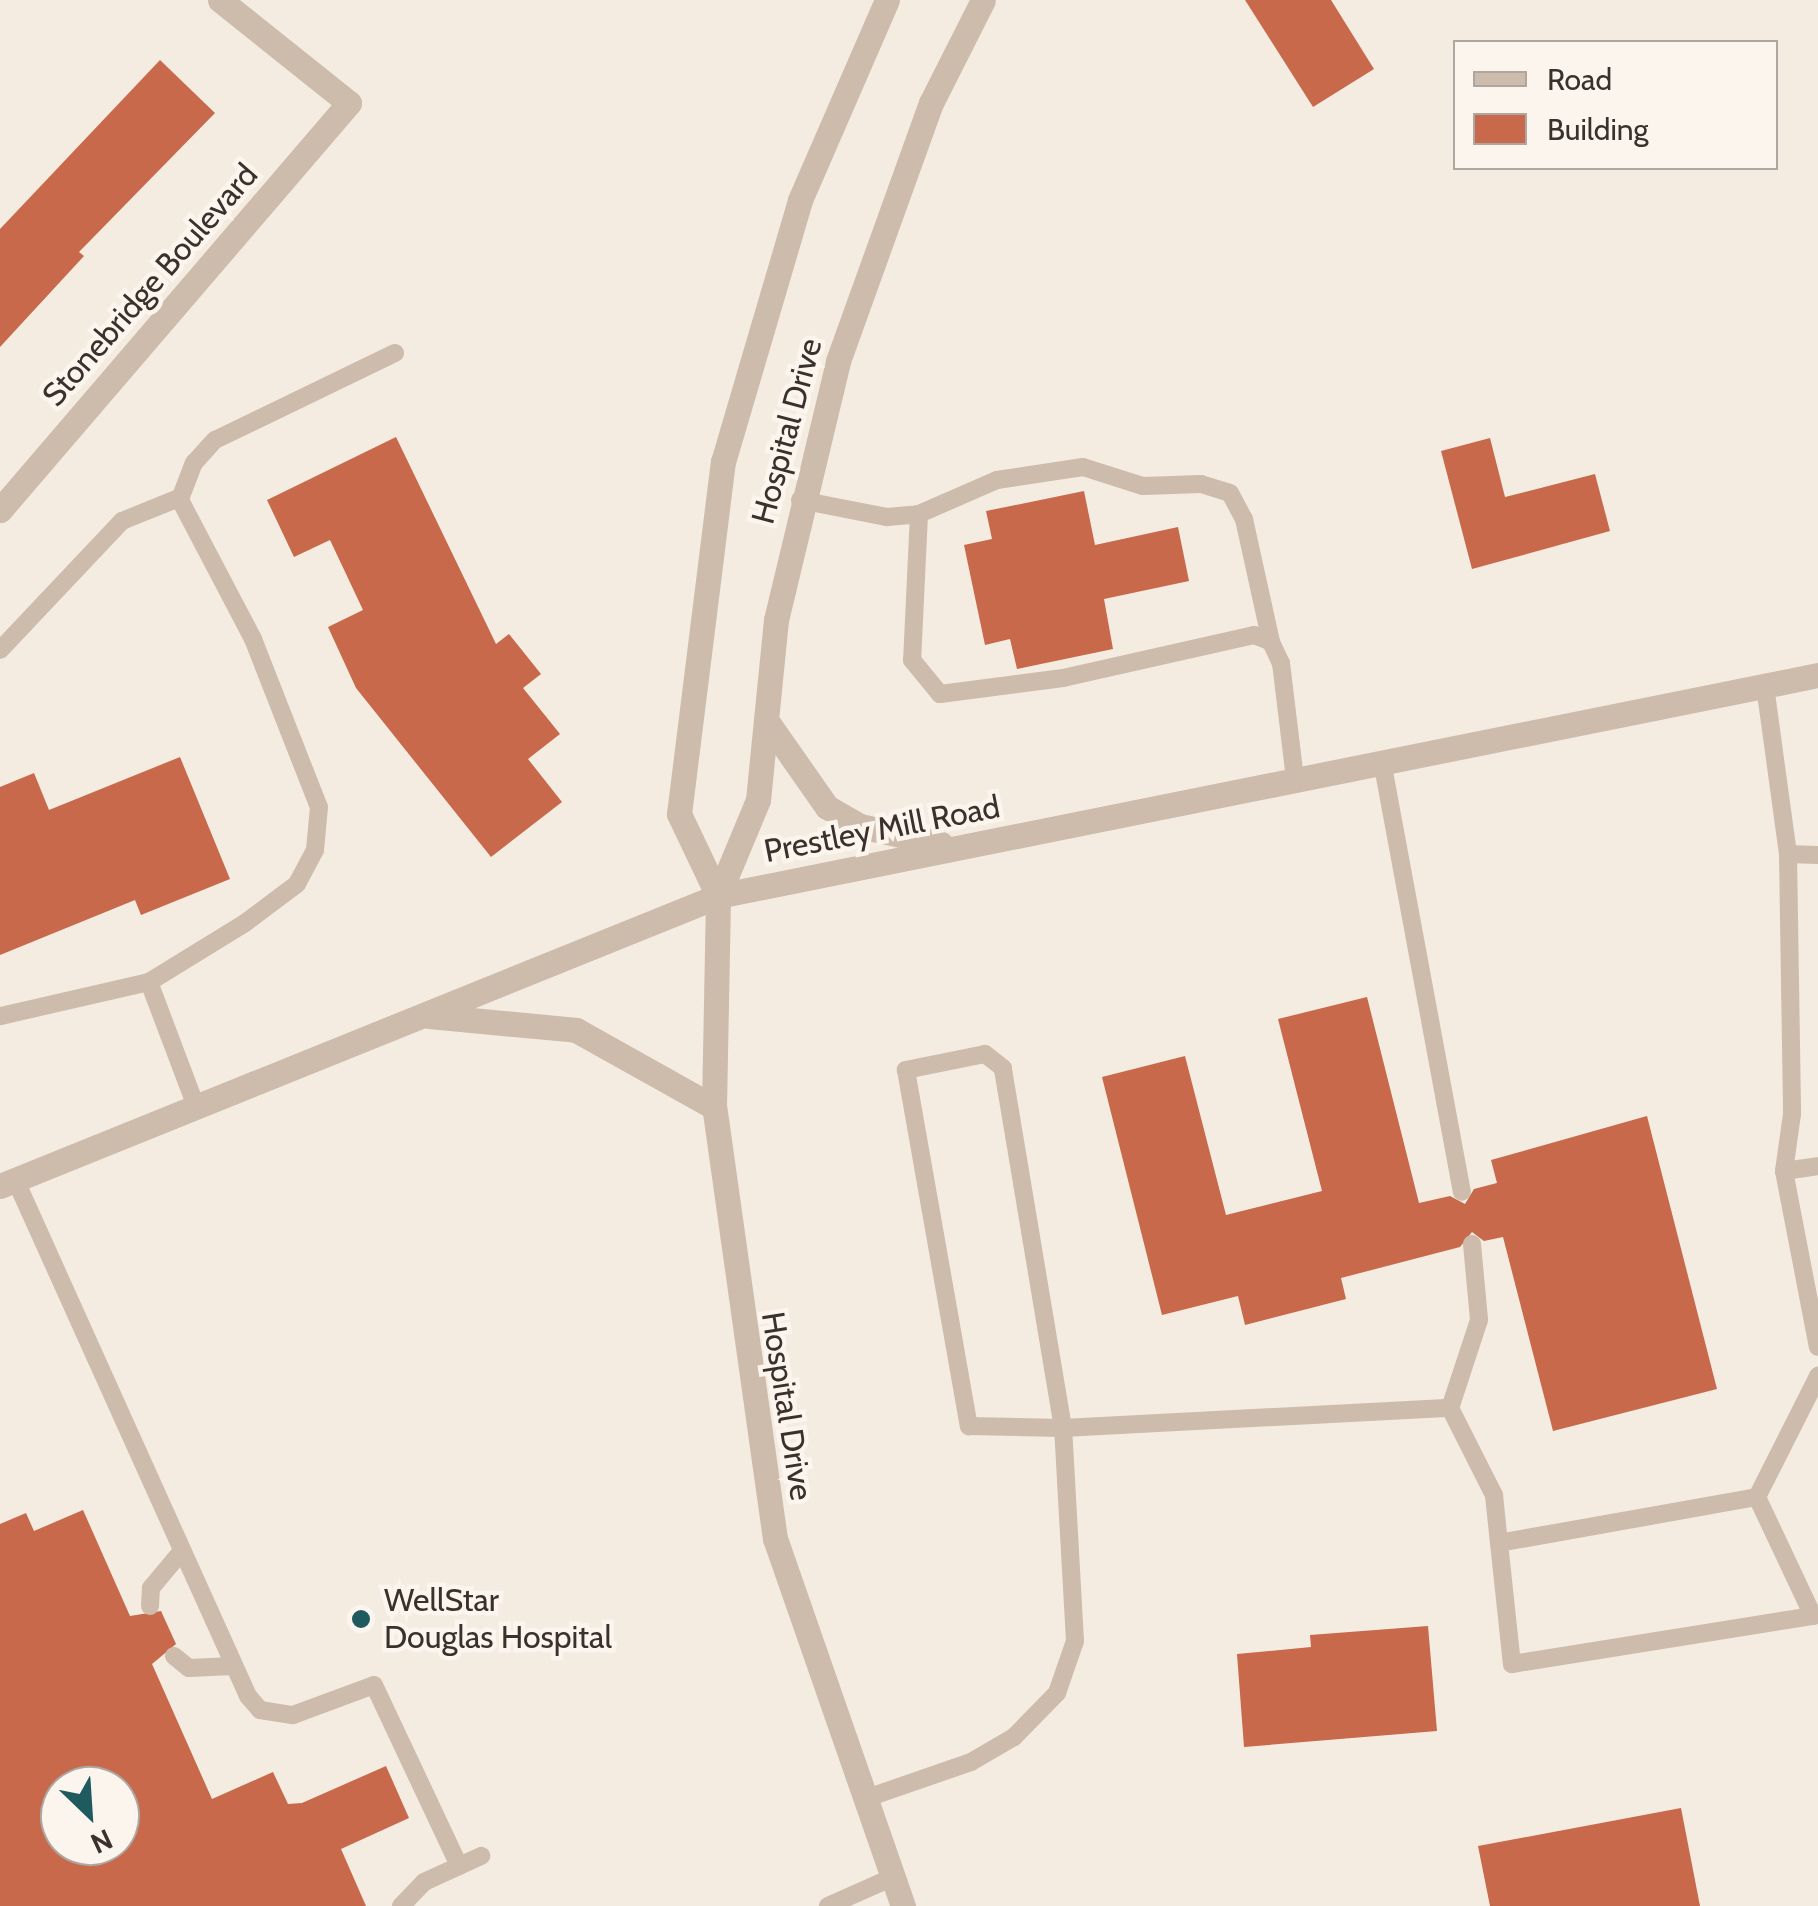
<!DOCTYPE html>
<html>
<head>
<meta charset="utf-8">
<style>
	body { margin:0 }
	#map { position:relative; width:1818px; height:1906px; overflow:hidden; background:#f4ebe1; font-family:Cabin,sans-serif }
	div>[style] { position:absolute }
	.building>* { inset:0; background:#c8694b }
	.service>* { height:18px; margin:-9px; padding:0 9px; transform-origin:9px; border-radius:9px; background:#cdbbac }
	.minor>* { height:25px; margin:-12.5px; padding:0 12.5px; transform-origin:12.5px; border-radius:12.5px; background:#cdbbac }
	.tertiary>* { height:25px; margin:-12.5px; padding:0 12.5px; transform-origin:12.5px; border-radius:12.5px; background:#cdbbac }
	.dots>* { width:28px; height:28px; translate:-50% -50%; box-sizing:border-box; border:5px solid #fbf5ee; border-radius:50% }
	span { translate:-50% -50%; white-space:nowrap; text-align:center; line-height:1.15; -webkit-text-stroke:9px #fbf5ee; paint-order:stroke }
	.street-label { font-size:32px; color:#3b302b }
	.poi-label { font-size:32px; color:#3b302b }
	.left { translate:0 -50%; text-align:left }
	.legend { position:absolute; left:1453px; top:40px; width:325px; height:130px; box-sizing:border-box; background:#fbf5ee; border:2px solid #aea6a0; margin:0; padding:12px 18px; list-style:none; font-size:30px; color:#3b302b }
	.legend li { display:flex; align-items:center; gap:20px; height:50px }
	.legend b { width:50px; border:2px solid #aea6a0 }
	.north { position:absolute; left:40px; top:1766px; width:100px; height:100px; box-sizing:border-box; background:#fbf5ee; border:2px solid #aea6a0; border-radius:50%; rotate:155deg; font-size:28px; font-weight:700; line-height:40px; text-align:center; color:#3b302b }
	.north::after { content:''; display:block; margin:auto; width:35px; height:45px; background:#1f5a5e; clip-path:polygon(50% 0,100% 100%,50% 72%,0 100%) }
</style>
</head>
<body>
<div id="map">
	<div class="building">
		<i style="clip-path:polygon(1245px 0,1331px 0,1374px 69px,1313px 107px)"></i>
		<i style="clip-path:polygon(160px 60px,215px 113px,79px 252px,84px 256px,0 347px,0 229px)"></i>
		<i style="clip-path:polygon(396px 437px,496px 644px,509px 634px,541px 674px,523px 688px,560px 734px,528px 759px,562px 802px,491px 857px,356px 688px,328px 627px,363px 610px,330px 540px,294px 557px,267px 500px)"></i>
		<i style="clip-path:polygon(1490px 438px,1505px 497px,1595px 474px,1610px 531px,1472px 569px,1441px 451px)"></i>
		<i style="clip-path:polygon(1084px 491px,1095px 545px,1178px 527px,1189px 581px,1104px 599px,1113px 649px,1017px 669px,1010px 639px,985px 645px,964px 545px,992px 539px,986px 511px)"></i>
		<i style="clip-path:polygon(180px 757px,230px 879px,141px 915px,135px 900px,0 955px,0 787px,34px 773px,49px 810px)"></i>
		<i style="clip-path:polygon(1367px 997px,1419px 1203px,1450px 1196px,1465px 1204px,1474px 1189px,1497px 1183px,1491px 1160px,1647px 1116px,1717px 1389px,1553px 1431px,1503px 1237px,1484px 1241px,1472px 1232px,1460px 1247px,1341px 1278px,1346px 1299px,1245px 1325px,1238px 1296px,1162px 1315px,1102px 1077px,1185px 1056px,1226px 1215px,1322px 1191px,1278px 1019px)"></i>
		<i style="clip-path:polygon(evenodd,83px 1510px,130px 1616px,161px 1611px,176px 1644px,152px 1664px,212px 1799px,273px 1772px,288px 1804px,302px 1803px,386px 1766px,409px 1818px,341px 1849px,366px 1906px,0 1906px,0 1524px,26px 1513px,34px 1531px,83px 1510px,60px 1786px,120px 1786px,120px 1846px,60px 1846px,60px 1786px)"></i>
		<i style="clip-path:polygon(1428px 1626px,1437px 1731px,1244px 1747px,1237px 1654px,1311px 1647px,1310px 1635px)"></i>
		<i style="clip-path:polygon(1681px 1808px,1700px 1906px,1490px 1906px,1478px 1846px)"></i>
	</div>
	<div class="service">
		<i style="left:180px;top:499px;width:39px;rotate:-69deg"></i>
		<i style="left:194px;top:463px;width:31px;rotate:-48deg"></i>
		<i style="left:215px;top:440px;width:200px;rotate:-25.8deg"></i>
		<i style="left:800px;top:500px;width:89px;rotate:11.1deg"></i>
		<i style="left:887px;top:517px;width:32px;rotate:-5deg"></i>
		<i style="left:919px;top:514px;width:146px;rotate:92.7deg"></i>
		<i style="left:912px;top:660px;width:44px;rotate:50.5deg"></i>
		<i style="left:940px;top:694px;width:124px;rotate:-7.4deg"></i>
		<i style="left:1063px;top:678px;width:196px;rotate:-12.7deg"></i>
		<i style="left:1254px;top:635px;width:18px;rotate:22deg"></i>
		<i style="left:1271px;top:642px;width:23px;rotate:65deg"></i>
		<i style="left:1281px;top:663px;width:116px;rotate:83.1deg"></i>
		<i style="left:919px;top:514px;width:85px;rotate:-23.6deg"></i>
		<i style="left:997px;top:480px;width:87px;rotate:-8.6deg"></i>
		<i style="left:1083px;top:467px;width:63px;rotate:17.6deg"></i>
		<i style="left:1143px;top:486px;width:58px;rotate:-2deg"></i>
		<i style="left:1201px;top:484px;width:30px;rotate:17deg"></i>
		<i style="left:1230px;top:493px;width:30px;rotate:62deg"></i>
		<i style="left:1244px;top:519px;width:126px;rotate:77.6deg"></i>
		<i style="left:0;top:650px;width:178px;rotate:-46.6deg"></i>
		<i style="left:122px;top:521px;width:61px;rotate:-22deg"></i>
		<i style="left:179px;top:498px;width:159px;rotate:62.3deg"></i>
		<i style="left:253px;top:639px;width:180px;rotate:68.6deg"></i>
		<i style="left:319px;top:807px;width:43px;rotate:95.3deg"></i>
		<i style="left:315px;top:850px;width:38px;rotate:118deg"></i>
		<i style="left:297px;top:884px;width:65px;rotate:143.1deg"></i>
		<i style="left:245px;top:923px;width:113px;rotate:148.4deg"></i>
		<i style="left:149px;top:982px;width:153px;rotate:167.1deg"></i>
		<i style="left:1765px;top:686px;width:170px;rotate:82.2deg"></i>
		<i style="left:1788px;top:854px;width:260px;rotate:89.1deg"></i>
		<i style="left:1792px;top:1114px;width:58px;rotate:98deg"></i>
		<i style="left:1784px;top:1171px;width:179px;rotate:79.1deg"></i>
		<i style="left:1382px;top:761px;width:438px;rotate:79.5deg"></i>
		<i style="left:1788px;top:854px;width:30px;rotate:2deg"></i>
		<i style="left:149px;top:982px;width:130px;rotate:69.3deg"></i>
		<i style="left:1784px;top:1171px;width:34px;rotate:-8deg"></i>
		<i style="left:16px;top:1181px;width:565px;rotate:65.75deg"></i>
		<i style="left:248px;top:1696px;width:18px;rotate:49deg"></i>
		<i style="left:260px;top:1710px;width:33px;rotate:9deg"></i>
		<i style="left:293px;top:1715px;width:86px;rotate:-20.3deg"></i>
		<i style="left:374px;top:1685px;width:200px;rotate:64.8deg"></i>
		<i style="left:1472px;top:1244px;width:76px;rotate:84.7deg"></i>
		<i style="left:1479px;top:1320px;width:93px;rotate:108.2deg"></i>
		<i style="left:1450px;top:1408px;width:97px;rotate:63.2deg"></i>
		<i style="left:1494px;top:1495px;width:48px;rotate:84.1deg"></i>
		<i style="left:1499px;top:1543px;width:122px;rotate:83.9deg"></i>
		<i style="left:1512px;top:1664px;width:305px;rotate:-9.1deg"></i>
		<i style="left:1813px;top:1616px;width:132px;rotate:-115.2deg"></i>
		<i style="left:1757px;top:1497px;width:262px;rotate:169.9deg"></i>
		<i style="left:1757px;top:1497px;width:136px;rotate:-63.2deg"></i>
		<i style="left:150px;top:1606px;width:18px;rotate:-87deg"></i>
		<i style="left:151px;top:1588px;width:47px;rotate:-50.2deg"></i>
		<i style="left:174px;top:1656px;width:19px;rotate:39deg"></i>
		<i style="left:189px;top:1668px;width:44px;rotate:-2.6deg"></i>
		<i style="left:867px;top:1798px;width:110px;rotate:-19.1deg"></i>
		<i style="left:971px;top:1762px;width:50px;rotate:-30.2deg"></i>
		<i style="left:1014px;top:1737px;width:62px;rotate:-45.7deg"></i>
		<i style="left:1057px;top:1693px;width:55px;rotate:-70.9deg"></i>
		<i style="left:1075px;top:1641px;width:213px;rotate:-93.2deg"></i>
		<i style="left:1063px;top:1428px;width:365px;rotate:-99.5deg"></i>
		<i style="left:1003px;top:1068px;width:23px;rotate:-142deg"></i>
		<i style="left:985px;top:1054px;width:81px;rotate:168.6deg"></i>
		<i style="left:906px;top:1070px;width:362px;rotate:80deg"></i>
		<i style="left:969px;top:1426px;width:94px;rotate:1.2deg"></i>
		<i style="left:1063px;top:1428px;width:388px;rotate:-3deg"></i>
		<i style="left:401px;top:1906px;width:33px;rotate:-46deg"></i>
		<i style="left:424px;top:1882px;width:63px;rotate:-24.5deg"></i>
		<i style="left:828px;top:1906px;width:69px;rotate:-24deg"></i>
	</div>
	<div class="minor">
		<i style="left:0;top:510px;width:536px;rotate:-49.39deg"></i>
		<i style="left:349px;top:103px;width:165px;rotate:-141.4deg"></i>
	</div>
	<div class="tertiary">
		<i style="left:766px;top:720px;width:106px;rotate:55deg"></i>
		<i style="left:827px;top:807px;width:38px;rotate:30deg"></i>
		<i style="left:860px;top:826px;width:83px;rotate:12.5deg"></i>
		<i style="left:718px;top:896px;width:91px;rotate:-115.4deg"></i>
		<i style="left:679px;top:814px;width:355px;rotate:-82.9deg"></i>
		<i style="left:723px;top:462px;width:273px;rotate:-73.6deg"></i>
		<i style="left:800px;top:200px;width:218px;rotate:-66.5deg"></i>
		<i style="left:429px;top:1016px;width:148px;rotate:5.4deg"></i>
		<i style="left:576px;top:1030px;width:158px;rotate:29.2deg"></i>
		<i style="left:0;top:1186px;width:774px;rotate:-21.99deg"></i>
		<i style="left:718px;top:896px;width:1122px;rotate:-11.36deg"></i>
		<i style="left:903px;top:1906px;width:389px;rotate:-109.2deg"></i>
		<i style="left:775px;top:1539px;width:436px;rotate:-98deg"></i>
		<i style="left:714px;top:1107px;width:211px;rotate:-88.9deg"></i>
		<i style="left:718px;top:896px;width:104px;rotate:-67.4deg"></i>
		<i style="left:758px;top:800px;width:181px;rotate:-84.3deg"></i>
		<i style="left:776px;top:620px;width:266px;rotate:-76.5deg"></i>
		<i style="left:838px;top:361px;width:274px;rotate:-70.2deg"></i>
		<i style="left:931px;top:103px;width:115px;rotate:-63.2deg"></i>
	</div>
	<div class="dots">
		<i style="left:361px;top:1619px;background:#1f5a5e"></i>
	</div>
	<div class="street-label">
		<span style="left:150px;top:285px;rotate:-49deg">Stonebridge Boulevard</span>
		<span style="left:787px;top:431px;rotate:-75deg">Hospital Drive</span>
		<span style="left:882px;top:829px;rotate:-11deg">Prestley Mill Road</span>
		<span style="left:787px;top:1406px;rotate:81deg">Hospital Drive</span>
	</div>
	<div class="poi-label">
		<span class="left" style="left:384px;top:1619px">WellStar<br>Douglas Hospital</span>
	</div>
	<ul class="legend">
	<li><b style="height:12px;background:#cdbbac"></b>Road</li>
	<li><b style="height:28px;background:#c8694b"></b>Building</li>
	</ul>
	<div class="north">N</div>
</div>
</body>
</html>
